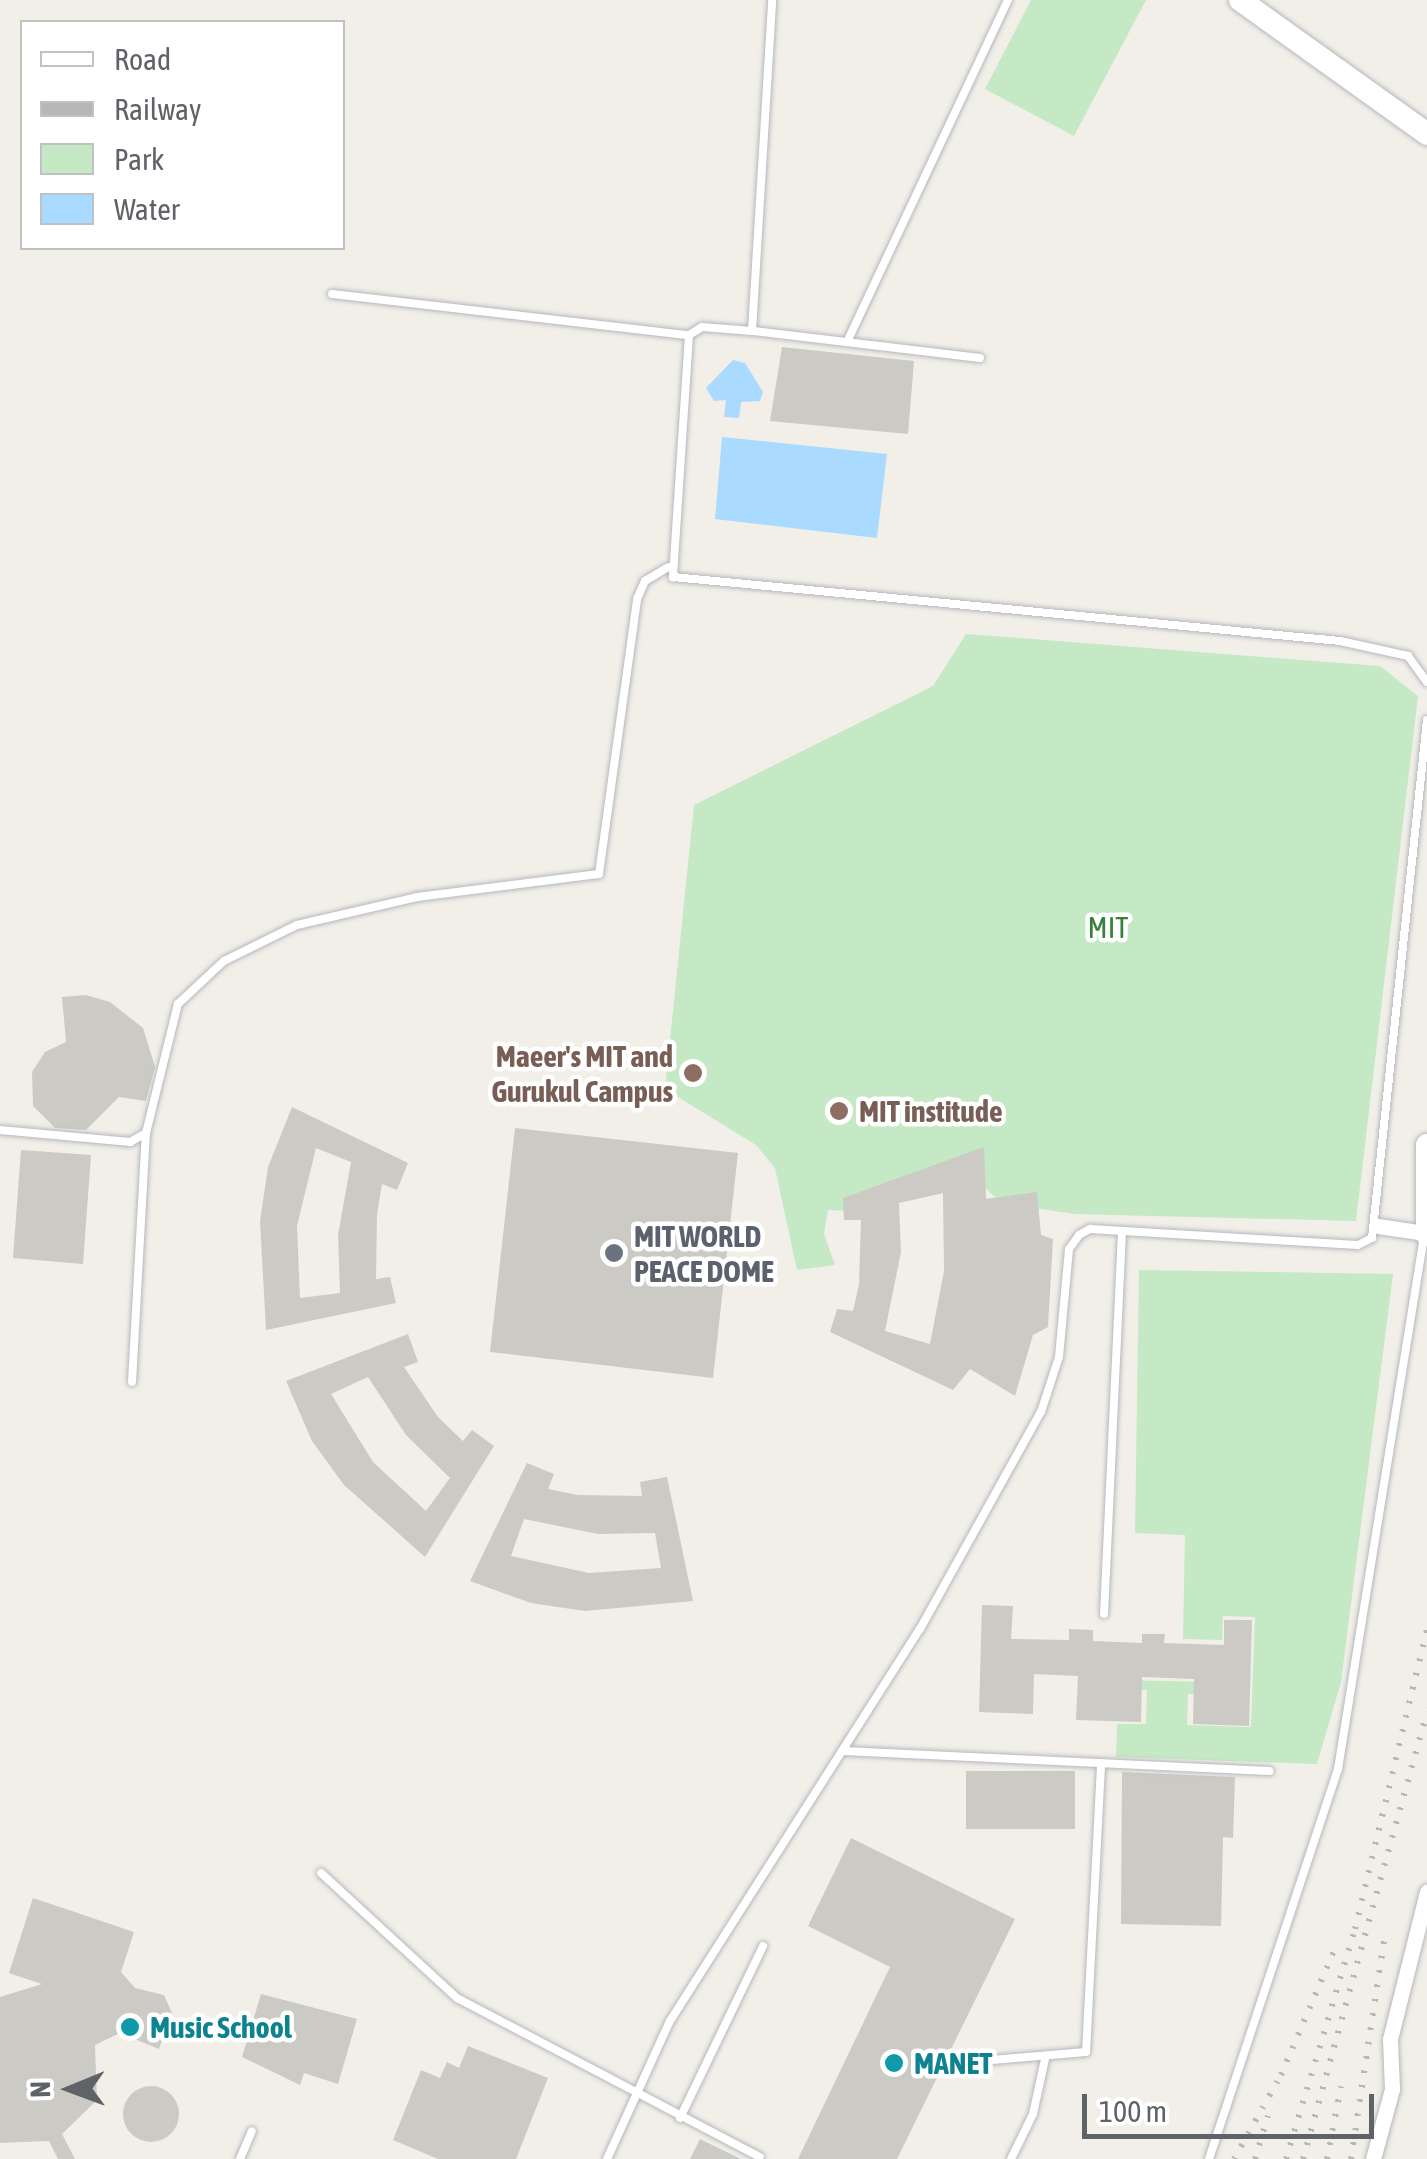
<!DOCTYPE html>
<html>
<head>
<meta charset="utf-8">
<style>
	body { margin:0 }
	#map { position:relative; width:1427px; height:2159px; overflow:hidden; background:#f1efe8; font-family:"Asap Condensed",sans-serif }
	div>[style] { position:absolute }
	.green>* { inset:0; background:#c5e8c5 }
	.water>* { inset:0; background:#aadaff }
	.building>* { inset:0; background:#cccac5 }
	.round { border-radius:50% }
	.roads { filter:drop-shadow(0 0 2px #b5b8bc) drop-shadow(0 0 2px #b5b8bc) }
	.lane>* { height:8px; margin:-4px; padding:0 4px; transform-origin:4px; border-radius:4px; background:#fff }
	.street>* { height:15px; margin:-7.5px; padding:0 7.5px; transform-origin:7.5px; border-radius:7.5px; background:#fff }
	.secondary>* { height:22px; margin:-11px; padding:0 11px; transform-origin:11px; border-radius:11px; background:#fff }
	.rail>* { height:6px; margin-top:-3px; transform-origin:0; background:repeating-linear-gradient(90deg,#b6b7b8 0 2.5px,transparent 0 14.5px) }
	.dots>* { width:28px; height:28px; translate:-50% -50%; box-sizing:border-box; border:5px solid #fff; border-radius:50% }
	span { translate:-50% -50%; white-space:nowrap; text-align:center; line-height:1.15; -webkit-text-stroke:9px #fff; paint-order:stroke }
	.park-label { font-size:30px; color:#348238 }
	.education-label { font-size:30px; color:#785e54; font-weight:700 }
	.right { translate:-100% -50%; text-align:right }
	.left { translate:0 -50%; text-align:left }
	.worship-label { font-size:30px; color:#5b616d; font-weight:700 }
	.culture-label { font-size:30px; color:#0d838f; font-weight:700 }
	.legend { position:absolute; left:20px; top:20px; width:325px; height:230px; box-sizing:border-box; background:#fff; border:2px solid #bfc1c3; margin:0; padding:12px 18px; list-style:none; font-size:30px; color:#5f6368 }
	.legend li { display:flex; align-items:center; gap:20px; height:50px }
	.legend b { width:50px; border:2px solid #bfc1c3 }
	.north { position:absolute; left:20px; top:2039px; width:100px; height:100px; -webkit-text-stroke:8px #fff; paint-order:stroke; rotate:269deg; font-size:28px; font-weight:700; line-height:40px; text-align:center; color:#5f6368 }
	.north::after { content:''; display:block; margin:auto; width:35px; height:45px; background:#5f6368; clip-path:polygon(50% 0,100% 100%,50% 72%,0 100%) }
	.scale { position:absolute; left:1082px; top:2094px; width:292px; height:45px; box-sizing:border-box; border:5px solid #5f6368; border-top:0; padding-left:12px; font-size:30px; line-height:35px; white-space:nowrap; color:#5f6368; -webkit-text-stroke:8px #fff; paint-order:stroke }
</style>
</head>
<body>
<div id="map">
	<div class="green">
		<i style="clip-path:polygon(1031px 0,1146px 0,1074px 136px,985px 89px)"></i>
		<i style="clip-path:polygon(966px 634px,1380px 666px,1418px 696px,1356px 1221px,1074px 1214px,1002px 1203px,966px 1171px,849px 1211px,828px 1210px,824px 1234px,835px 1265px,797px 1270px,775px 1168px,756px 1145px,665px 1089px,694px 805px,933px 686px)"></i>
		<i style="clip-path:polygon(1139px 1270px,1393px 1274px,1341px 1682px,1317px 1764px,1116px 1757px,1117px 1724px,1146px 1724px,1147px 1690px,1118px 1689px,1118px 1680px,1212px 1682px,1211px 1694px,1188px 1694px,1187px 1725px,1251px 1727px,1255px 1617px,1223px 1616px,1222px 1640px,1183px 1639px,1185px 1535px,1135px 1533px)"></i>
	</div>
	<div class="water">
		<i style="clip-path:polygon(733px 360px,745px 363px,763px 392px,760px 401px,741px 402px,739px 418px,724px 417px,726px 400px,714px 401px,706px 388px)"></i>
		<i style="clip-path:polygon(722px 437px,887px 454px,877px 538px,715px 519px)"></i>
	</div>
	<div class="building">
		<i style="clip-path:polygon(782px 347px,914px 361px,908px 434px,770px 421px)"></i>
		<i style="clip-path:polygon(86px 995px,110px 1002px,143px 1028px,155px 1067px,146px 1101px,119px 1097px,86px 1130px,55px 1128px,33px 1106px,32px 1072px,45px 1052px,66px 1042px,62px 997px)"></i>
		<i style="clip-path:polygon(evenodd,292px 1107px,408px 1163px,397px 1190px,382px 1184px,377px 1214px,376px 1279px,390px 1277px,396px 1303px,266px 1330px,260px 1221px,268px 1167px,292px 1107px,316px 1148px,351px 1162px,338px 1235px,340px 1293px,300px 1298px,297px 1226px,316px 1148px)"></i>
		<i style="clip-path:polygon(515px 1128px,738px 1153px,713px 1378px,490px 1352px)"></i>
		<i style="clip-path:polygon(evenodd,984px 1147px,986px 1199px,1037px 1192px,1041px 1235px,1053px 1239px,1048px 1327px,1033px 1335px,1015px 1396px,970px 1369px,953px 1390px,830px 1332px,837px 1309px,853px 1311px,859px 1284px,861px 1220px,844px 1220px,843px 1198px,984px 1147px,943px 1193px,944px 1271px,930px 1344px,885px 1331px,901px 1252px,899px 1203px,943px 1193px)"></i>
		<i style="clip-path:polygon(21px 1150px,91px 1155px,83px 1264px,13px 1258px)"></i>
		<i style="clip-path:polygon(evenodd,408px 1334px,418px 1362px,404px 1367px,438px 1417px,463px 1441px,472px 1430px,494px 1446px,425px 1557px,344px 1485px,312px 1441px,286px 1381px,408px 1334px,368px 1377px,406px 1435px,450px 1478px,426px 1511px,373px 1462px,331px 1394px,368px 1377px)"></i>
		<i style="clip-path:polygon(evenodd,527px 1463px,554px 1474px,548px 1489px,578px 1495px,642px 1496px,640px 1482px,667px 1477px,693px 1601px,585px 1611px,531px 1603px,470px 1581px,527px 1463px,524px 1519px,598px 1534px,655px 1533px,661px 1568px,589px 1573px,511px 1556px,524px 1519px)"></i>
		<i style="clip-path:polygon(982px 1605px,1013px 1606px,1011px 1639px,1069px 1640px,1069px 1629px,1093px 1630px,1093px 1641px,1142px 1643px,1142px 1634px,1165px 1634px,1164px 1643px,1224px 1645px,1224px 1620px,1252px 1620px,1249px 1726px,1193px 1724px,1194px 1679px,1142px 1677px,1141px 1722px,1076px 1720px,1078px 1676px,1034px 1674px,1033px 1714px,979px 1712px)"></i>
		<i style="clip-path:polygon(966px 1771px,1075px 1771px,1075px 1829px,966px 1829px)"></i>
		<i style="clip-path:polygon(1122px 1772px,1235px 1777px,1233px 1838px,1223px 1837px,1221px 1926px,1121px 1924px)"></i>
		<i style="clip-path:polygon(851px 1838px,1015px 1919px,897px 2159px,798px 2159px,890px 1967px,808px 1926px)"></i>
		<i style="clip-path:polygon(33px 1898px,134px 1932px,121px 1972px,135px 1988px,164px 1995px,172px 2013px,159px 2049px,120px 2033px,95px 2045px,97px 2100px,62px 2134px,75px 2159px,58px 2159px,49px 2141px,0 2143px,0 1997px,42px 1984px,9px 1973px)"></i>
		<i style="clip-path:polygon(261px 1994px,357px 2019px,338px 2084px,304px 2073px,300px 2085px,242px 2057px)"></i>
		<i style="clip-path:polygon(468px 2046px,548px 2078px,516px 2159px,438px 2159px,393px 2140px,421px 2070px,440px 2078px,447px 2062px,459px 2068px)"></i>
		<i class="round" style="left:123px;top:2086px;width:56px;height:56px"></i>
		<i style="clip-path:polygon(700px 2139px,741px 2159px,690px 2159px)"></i>
	</div>
	<div class="roads">
		<div class="lane">
			<i style="left:332px;top:294px;width:359px;rotate:6.6deg"></i>
			<i style="left:752px;top:331px;width:332px;rotate:-86.5deg"></i>
			<i style="left:847px;top:342px;width:378px;rotate:-64.8deg"></i>
			<i style="left:980px;top:358px;width:230px;rotate:-173.2deg"></i>
			<i style="left:752px;top:331px;width:50px;rotate:-175.4deg"></i>
			<i style="left:702px;top:327px;width:15px;rotate:148deg"></i>
			<i style="left:689px;top:335px;width:243px;rotate:93.8deg"></i>
			<i style="left:673px;top:577px;width:670px;rotate:5.48deg"></i>
			<i style="left:1340px;top:641px;width:70px;rotate:12.4deg"></i>
			<i style="left:1408px;top:656px;width:32px;rotate:54deg"></i>
			<i style="left:0;top:1130px;width:131px;rotate:5.3deg"></i>
			<i style="left:130px;top:1142px;width:18px;rotate:-29deg"></i>
			<i style="left:146px;top:1133px;width:133px;rotate:-76.1deg"></i>
			<i style="left:178px;top:1004px;width:63px;rotate:-43.1deg"></i>
			<i style="left:224px;top:961px;width:81px;rotate:-26.3deg"></i>
			<i style="left:297px;top:925px;width:123px;rotate:-13.1deg"></i>
			<i style="left:417px;top:897px;width:183px;rotate:-7.2deg"></i>
			<i style="left:599px;top:874px;width:278px;rotate:-82.1deg"></i>
			<i style="left:637px;top:599px;width:20px;rotate:-66deg"></i>
			<i style="left:645px;top:581px;width:27px;rotate:-31deg"></i>
			<i style="left:132px;top:1382px;width:249px;rotate:-86.8deg"></i>
			<i style="left:1104px;top:1614px;width:383px;rotate:-87.3deg"></i>
			<i style="left:842px;top:1751px;width:428px;rotate:2.7deg"></i>
			<i style="left:321px;top:1873px;width:185px;rotate:42.6deg"></i>
			<i style="left:457px;top:1998px;width:342px;rotate:27.7deg"></i>
			<i style="left:980px;top:2061px;width:106px;rotate:-4.9deg"></i>
			<i style="left:1086px;top:2052px;width:289px;rotate:-87deg"></i>
			<i style="left:680px;top:2118px;width:191px;rotate:-64.2deg"></i>
			<i style="left:240px;top:2159px;width:30px;rotate:-67deg"></i>
			<i style="left:607px;top:2159px;width:152px;rotate:-65.5deg"></i>
			<i style="left:670px;top:2021px;width:465px;rotate:-57.5deg"></i>
			<i style="left:920px;top:1629px;width:248px;rotate:-60.9deg"></i>
			<i style="left:1041px;top:1412px;width:58px;rotate:-71.9deg"></i>
			<i style="left:1059px;top:1357px;width:108px;rotate:-84.7deg"></i>
			<i style="left:1069px;top:1249px;width:17px;rotate:-54deg"></i>
			<i style="left:1079px;top:1235px;width:13px;rotate:-29deg"></i>
			<i style="left:1090px;top:1229px;width:268px;rotate:3.4deg"></i>
			<i style="left:1358px;top:1245px;width:16px;rotate:-27deg"></i>
			<i style="left:1372px;top:1238px;width:521px;rotate:-83.94deg"></i>
			<i style="left:1011px;top:2159px;width:50px;rotate:-63.9deg"></i>
			<i style="left:1033px;top:2114px;width:56px;rotate:-77.7deg"></i>
			<i style="left:1209px;top:2159px;width:411px;rotate:-71.7deg"></i>
			<i style="left:1338px;top:1769px;width:540px;rotate:-80.83deg"></i>
		</div>
		<div class="street">
			<i style="left:1378px;top:1226px;width:48px;rotate:8.5deg"></i>
			<i style="left:1373px;top:2159px;width:73px;rotate:-74.8deg"></i>
			<i style="left:1392px;top:2089px;width:50px;rotate:-92.3deg"></i>
			<i style="left:1390px;top:2039px;width:152px;rotate:-75.9deg"></i>
		</div>
		<div class="secondary">
			<i style="left:1240px;top:0;width:230px;rotate:35.6deg"></i>
			<i style="left:1427px;top:1145px;width:90px;rotate:90deg"></i>
		</div>
	</div>
	<div class="rail">
		<i style="left:1234px;top:2159px;width:96px;rotate:-60.8deg"></i>
		<i style="left:1281px;top:2075px;width:142px;rotate:-66.9deg"></i>
		<i style="left:1255px;top:2159px;width:45px;rotate:-73.2deg"></i>
		<i style="left:1286px;top:2159px;width:240px;rotate:-73.3deg"></i>
		<i style="left:1355px;top:1929px;width:308px;rotate:-76.5deg"></i>
		<i style="left:1303px;top:2159px;width:464px;rotate:-74.5deg"></i>
		<i style="left:1327px;top:2159px;width:74px;rotate:-79.1deg"></i>
		<i style="left:1351px;top:2159px;width:227px;rotate:-81.4deg"></i>
	</div>
	<div class="dots">
		<i style="left:693px;top:1073px;background:#8d6e63"></i>
		<i style="left:839px;top:1111px;background:#8d6e63"></i>
		<i style="left:614px;top:1253px;background:#6b7280"></i>
		<i style="left:130px;top:2027px;background:#0f9aa8"></i>
		<i style="left:894px;top:2063px;background:#0f9aa8"></i>
	</div>
	<div class="park-label">
		<span style="left:1108px;top:927px">MIT</span>
	</div>
	<div class="education-label">
		<span class="right" style="left:673px;top:1073px">Maeer's MIT and<br>Gurukul Campus</span>
		<span class="left" style="left:859px;top:1111px">MIT institude</span>
	</div>
	<div class="worship-label">
		<span class="left" style="left:634px;top:1253px">MIT WORLD<br>PEACE DOME</span>
	</div>
	<div class="culture-label">
		<span class="left" style="left:150px;top:2027px">Music School</span>
		<span class="left" style="left:914px;top:2063px">MANET</span>
	</div>
	<ul class="legend">
	<li><b style="height:12px;background:#fff"></b>Road</li>
	<li><b style="height:12px;background:#b6b7b8"></b>Railway</li>
	<li><b style="height:28px;background:#c5e8c5"></b>Park</li>
	<li><b style="height:28px;background:#aadaff"></b>Water</li>
	</ul>
	<div class="north">N</div>
	<div class="scale">100 m</div>
</div>
</body>
</html>
